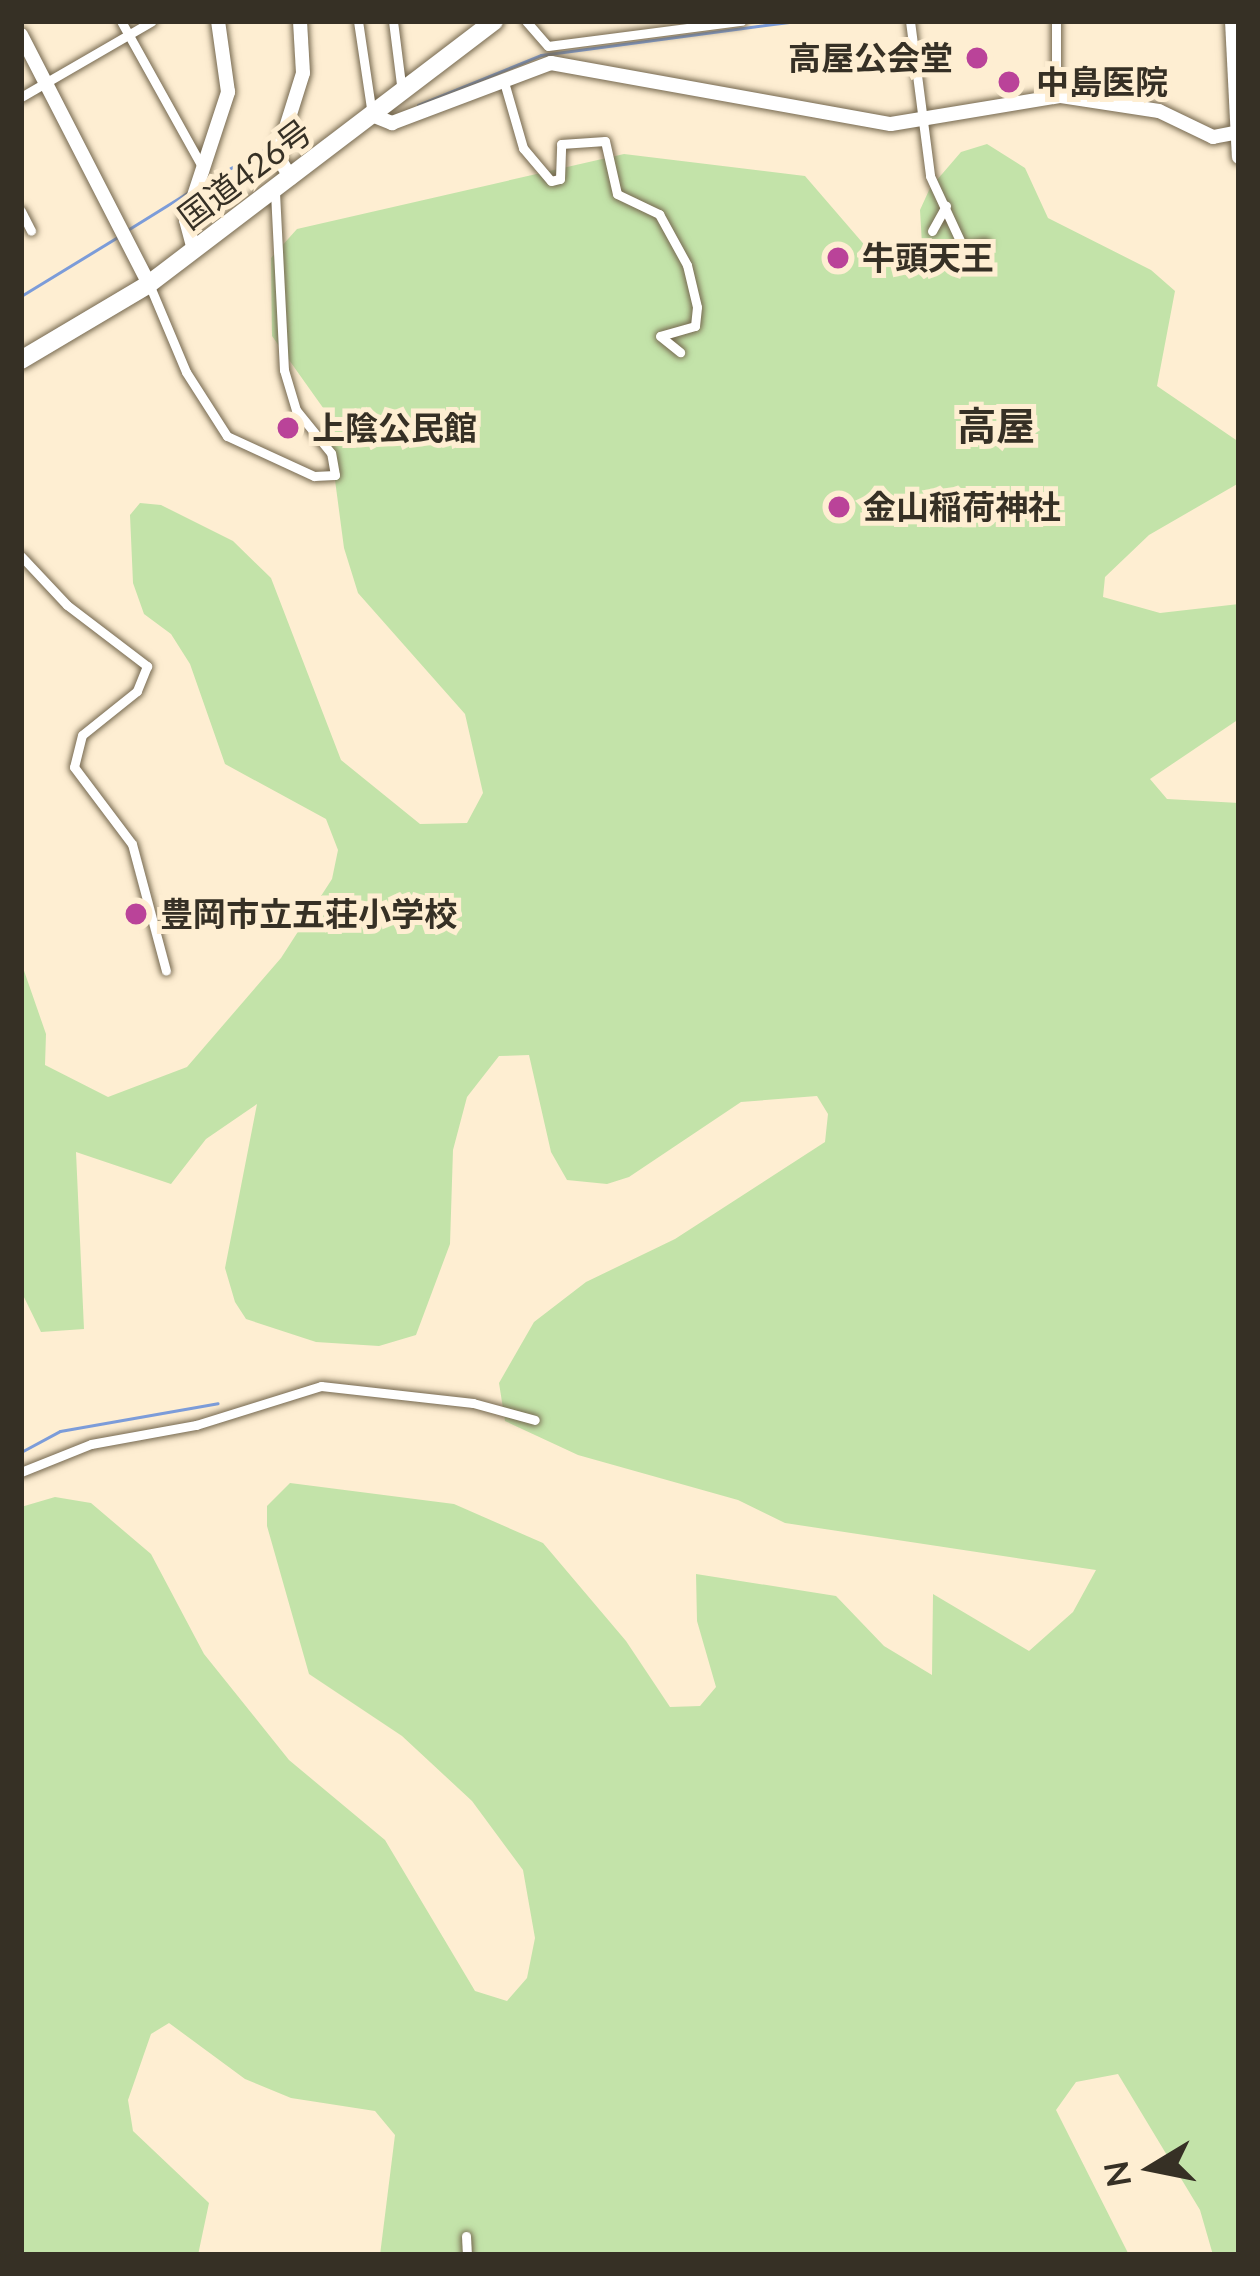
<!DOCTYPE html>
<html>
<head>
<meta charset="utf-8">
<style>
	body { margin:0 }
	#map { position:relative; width:1260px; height:2276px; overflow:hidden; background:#feeed2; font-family:Lato,"Noto Sans JP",sans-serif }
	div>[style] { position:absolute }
	.green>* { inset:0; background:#c3e3a9 }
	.stream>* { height:3px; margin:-1.5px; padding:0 1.5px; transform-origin:1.5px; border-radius:1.5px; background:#7c9cd9 }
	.roads { filter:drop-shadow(0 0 3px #74674e) drop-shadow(0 0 3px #74674e) }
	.street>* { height:9px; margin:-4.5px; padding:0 4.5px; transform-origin:4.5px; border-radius:4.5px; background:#fff }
	.secondary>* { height:14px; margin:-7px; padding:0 7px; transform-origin:7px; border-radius:7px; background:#fff }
	.highway>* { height:18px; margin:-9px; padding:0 9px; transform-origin:9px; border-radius:9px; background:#fff }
	.dots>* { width:33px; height:33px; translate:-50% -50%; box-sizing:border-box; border:6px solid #feeed2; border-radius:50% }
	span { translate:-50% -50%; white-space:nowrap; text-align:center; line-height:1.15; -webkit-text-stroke:10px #feeed2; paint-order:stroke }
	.poi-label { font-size:33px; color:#363025; font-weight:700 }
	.right { translate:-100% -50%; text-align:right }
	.left { translate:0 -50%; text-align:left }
	.street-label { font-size:33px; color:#363025 }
	.quarter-label { font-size:39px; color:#363025; font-weight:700 }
	.frame { position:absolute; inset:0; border:24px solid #363025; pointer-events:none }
	.north { position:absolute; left:1092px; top:2108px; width:120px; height:120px; -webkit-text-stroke:9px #feeed2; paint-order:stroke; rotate:260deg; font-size:33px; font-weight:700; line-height:48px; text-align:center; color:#363025 }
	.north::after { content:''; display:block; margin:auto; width:42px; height:54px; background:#363025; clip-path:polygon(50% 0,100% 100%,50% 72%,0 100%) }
</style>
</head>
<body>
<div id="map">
	<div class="green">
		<i style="clip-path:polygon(987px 144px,1025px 168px,1048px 218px,1151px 270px,1175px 291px,1157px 386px,1239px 442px,1239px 483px,1149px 535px,1105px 577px,1103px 597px,1160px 613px,1239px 604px,1239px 719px,1150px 779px,1167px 799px,1239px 803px,1239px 2255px,1213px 2255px,1200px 2210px,1118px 2074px,1076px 2082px,1056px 2110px,1129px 2255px,380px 2255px,395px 2135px,375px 2111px,291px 2098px,245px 2079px,169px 2023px,151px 2034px,128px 2100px,133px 2131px,209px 2203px,198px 2255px,21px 2255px,21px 1507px,55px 1497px,91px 1503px,151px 1554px,204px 1654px,289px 1760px,385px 1840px,475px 1991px,507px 2001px,527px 1978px,535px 1938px,523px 1870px,472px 1801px,402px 1736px,309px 1674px,267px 1526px,267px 1506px,290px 1483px,454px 1504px,543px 1543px,626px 1641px,670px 1707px,700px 1706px,716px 1687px,697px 1621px,696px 1574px,836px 1596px,884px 1646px,932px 1675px,933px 1594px,1029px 1651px,1073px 1612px,1096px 1570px,785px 1523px,738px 1500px,578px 1455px,505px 1421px,499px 1383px,534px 1322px,586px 1282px,675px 1239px,825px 1142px,828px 1114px,817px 1096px,741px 1102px,629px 1177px,607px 1184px,567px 1180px,551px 1152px,529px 1055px,499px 1056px,467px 1097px,453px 1150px,450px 1244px,416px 1335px,379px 1346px,316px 1342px,246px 1319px,235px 1302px,225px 1268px,257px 1104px,206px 1139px,171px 1184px,76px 1152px,84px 1329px,41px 1332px,21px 1291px,21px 962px,46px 1034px,45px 1065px,108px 1097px,187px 1067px,281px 958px,332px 879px,338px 850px,326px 819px,225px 764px,190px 664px,171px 634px,144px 614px,133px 583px,130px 515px,140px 503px,161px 505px,233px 541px,271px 578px,341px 760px,420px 824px,467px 823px,483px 793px,465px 714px,358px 593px,344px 548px,326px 412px,272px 336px,271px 258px,297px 229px,624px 154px,805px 176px,874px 256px,909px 277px,923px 261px,920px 210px,930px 188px,961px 152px)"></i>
	</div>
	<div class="stream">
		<i style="left:418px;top:105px;width:133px;rotate:-22.1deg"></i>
		<i style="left:541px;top:55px;width:256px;rotate:-7.6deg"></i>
		<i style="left:284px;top:146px;width:21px;rotate:-8deg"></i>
		<i style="left:205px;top:182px;width:80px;rotate:-28.5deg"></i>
		<i style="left:129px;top:229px;width:74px;rotate:-31.8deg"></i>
		<i style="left:21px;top:296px;width:117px;rotate:-31.4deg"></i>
		<i style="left:21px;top:1452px;width:44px;rotate:-28.3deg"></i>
		<i style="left:60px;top:1431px;width:160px;rotate:-10deg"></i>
	</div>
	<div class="roads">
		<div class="street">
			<i style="left:121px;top:21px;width:171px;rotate:60.9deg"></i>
			<i style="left:358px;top:21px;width:95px;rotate:81.5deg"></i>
			<i style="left:393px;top:21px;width:72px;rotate:82.8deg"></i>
			<i style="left:526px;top:21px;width:33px;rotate:49deg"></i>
			<i style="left:548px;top:46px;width:195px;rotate:-7.4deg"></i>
			<i style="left:910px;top:21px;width:156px;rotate:82.6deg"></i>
			<i style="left:930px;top:176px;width:78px;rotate:65.1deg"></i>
			<i style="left:963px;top:247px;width:23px;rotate:-10deg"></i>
			<i style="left:504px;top:82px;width:69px;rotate:73.9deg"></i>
			<i style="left:523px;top:148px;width:43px;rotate:49.7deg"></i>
			<i style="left:551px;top:181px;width:9px;rotate:-13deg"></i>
			<i style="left:560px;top:179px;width:35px;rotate:-88deg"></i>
			<i style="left:561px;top:144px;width:44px;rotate:-3.9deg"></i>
			<i style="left:605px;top:141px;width:54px;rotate:77.2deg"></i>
			<i style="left:617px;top:194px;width:47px;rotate:25.5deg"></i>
			<i style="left:659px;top:214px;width:58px;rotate:61.2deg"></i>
			<i style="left:687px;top:265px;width:43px;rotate:76.6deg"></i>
			<i style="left:697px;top:307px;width:19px;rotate:96deg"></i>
			<i style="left:695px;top:326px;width:36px;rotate:164deg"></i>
			<i style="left:660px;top:336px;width:26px;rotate:39deg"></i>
			<i style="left:1056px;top:96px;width:75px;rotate:-90deg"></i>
			<i style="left:21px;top:97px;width:151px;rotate:-30.1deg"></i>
			<i style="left:21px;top:211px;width:22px;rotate:63deg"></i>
			<i style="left:932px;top:231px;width:29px;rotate:-61deg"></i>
			<i style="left:149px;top:284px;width:95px;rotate:67.2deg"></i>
			<i style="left:186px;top:372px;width:76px;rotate:57.4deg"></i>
			<i style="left:227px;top:436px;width:96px;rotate:24.7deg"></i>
			<i style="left:314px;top:476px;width:21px;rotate:-3deg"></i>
			<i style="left:335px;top:475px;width:22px;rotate:-100deg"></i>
			<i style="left:331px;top:453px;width:55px;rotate:-129.1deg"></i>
			<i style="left:296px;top:410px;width:42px;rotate:-106.7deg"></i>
			<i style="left:284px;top:370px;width:179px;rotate:-92.9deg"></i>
			<i style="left:21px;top:556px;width:67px;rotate:46.8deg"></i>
			<i style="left:67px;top:605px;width:101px;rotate:37.3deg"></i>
			<i style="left:147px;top:666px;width:27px;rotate:112deg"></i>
			<i style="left:137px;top:691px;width:70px;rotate:141.3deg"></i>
			<i style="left:82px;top:735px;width:33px;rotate:104deg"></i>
			<i style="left:74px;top:767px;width:96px;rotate:53deg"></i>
			<i style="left:132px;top:844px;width:131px;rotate:75deg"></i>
			<i style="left:21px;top:1472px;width:75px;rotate:-21.8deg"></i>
			<i style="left:91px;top:1444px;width:107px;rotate:-10.3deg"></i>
			<i style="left:196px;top:1425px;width:131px;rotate:-17.3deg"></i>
			<i style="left:321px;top:1386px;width:153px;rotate:6.4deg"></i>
			<i style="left:473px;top:1403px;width:64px;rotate:15.3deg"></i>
			<i style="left:466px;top:2236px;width:19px;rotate:87deg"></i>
		</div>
		<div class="secondary">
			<i style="left:1232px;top:21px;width:136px;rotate:87.1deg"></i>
			<i style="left:21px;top:35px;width:280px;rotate:62.8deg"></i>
			<i style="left:372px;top:115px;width:22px;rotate:22deg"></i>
			<i style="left:392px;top:123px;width:170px;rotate:-20.7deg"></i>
			<i style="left:551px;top:63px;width:345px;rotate:10.2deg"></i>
			<i style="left:891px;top:124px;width:172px;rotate:-9.4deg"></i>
			<i style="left:1061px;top:96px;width:99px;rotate:8.7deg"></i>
			<i style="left:1159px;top:111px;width:60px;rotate:25.7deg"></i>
			<i style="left:1213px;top:137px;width:26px;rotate:-11deg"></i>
			<i style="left:291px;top:178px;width:26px;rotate:-122deg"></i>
			<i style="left:277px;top:156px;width:87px;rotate:-72.6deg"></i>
			<i style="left:303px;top:73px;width:52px;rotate:-93.3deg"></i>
			<i style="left:194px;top:250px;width:31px;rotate:-105deg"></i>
			<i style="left:186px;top:220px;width:135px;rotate:-71.8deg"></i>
			<i style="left:228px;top:92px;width:72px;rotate:-98deg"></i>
		</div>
		<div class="highway">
			<i style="left:21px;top:360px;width:149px;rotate:-30.7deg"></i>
			<i style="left:149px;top:284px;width:434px;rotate:-37.3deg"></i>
		</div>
	</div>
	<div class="dots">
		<i style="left:977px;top:58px;background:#ba4399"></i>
		<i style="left:1009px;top:82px;background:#ba4399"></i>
		<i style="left:838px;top:258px;background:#ba4399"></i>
		<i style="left:288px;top:428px;background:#ba4399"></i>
		<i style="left:839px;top:507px;background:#ba4399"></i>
		<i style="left:136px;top:914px;background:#ba4399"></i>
	</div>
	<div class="poi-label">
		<span class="right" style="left:953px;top:58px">高屋公会堂</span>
		<span class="left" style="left:1036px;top:82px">中島医院</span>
		<span class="left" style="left:862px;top:258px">牛頭天王</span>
		<span class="left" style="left:312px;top:428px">上陰公民館</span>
		<span class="left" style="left:863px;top:507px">金山稲荷神社</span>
		<span class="left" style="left:160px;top:914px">豊岡市立五荘小学校</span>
	</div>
	<div class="street-label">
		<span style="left:245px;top:174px;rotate:-37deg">国道426号</span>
	</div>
	<div class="quarter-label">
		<span style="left:996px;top:425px">高屋</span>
	</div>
	<div class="frame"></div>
	<div class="north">N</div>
</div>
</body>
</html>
